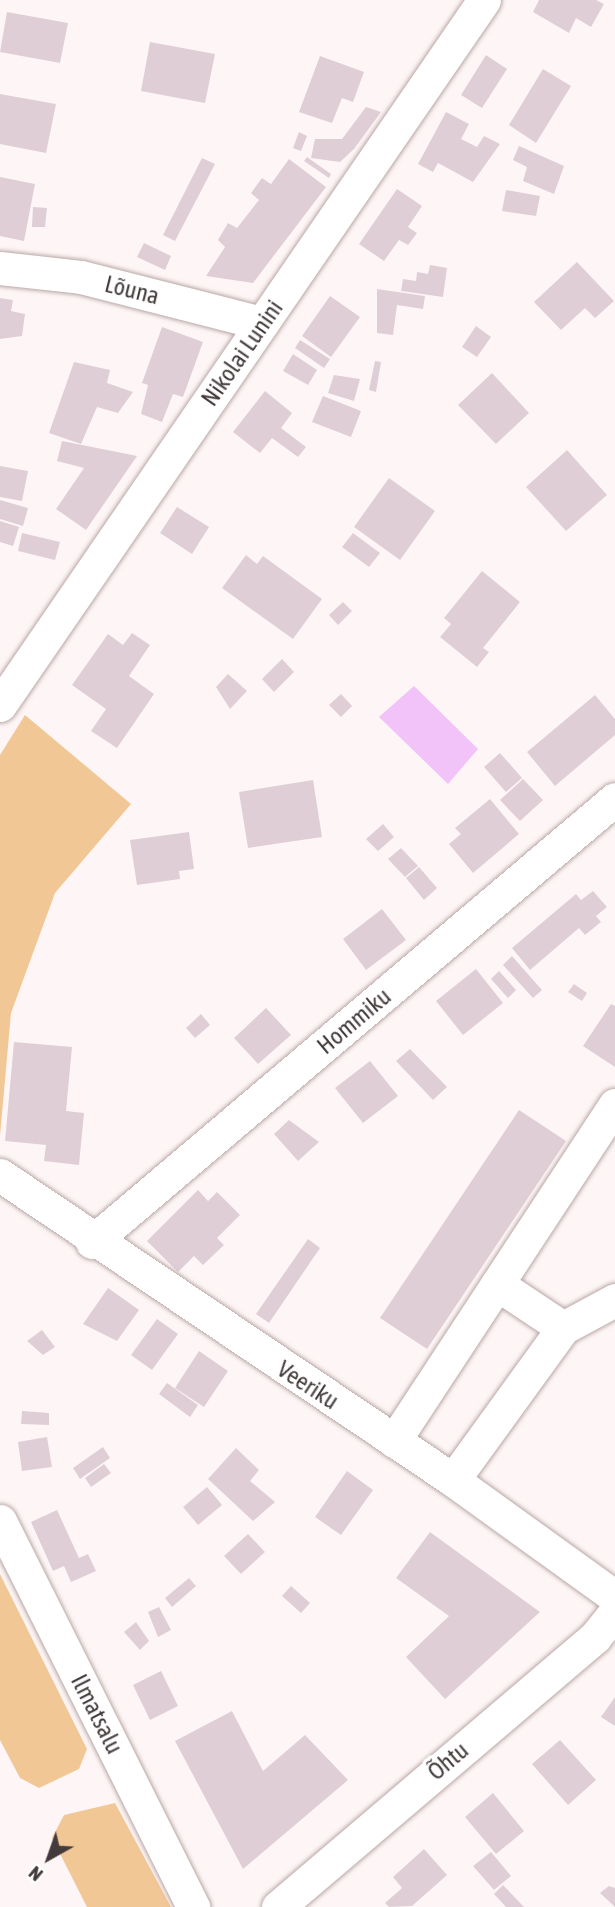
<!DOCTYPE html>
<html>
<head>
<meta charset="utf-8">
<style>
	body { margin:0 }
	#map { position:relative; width:615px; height:1907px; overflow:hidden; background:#fef6f6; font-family:"Asap Condensed",sans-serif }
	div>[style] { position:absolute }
	.green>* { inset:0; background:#f2c796 }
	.water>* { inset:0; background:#f1c3f9 }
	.building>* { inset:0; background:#e0ced6 }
	.roads { filter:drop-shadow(0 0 2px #baa7a7) drop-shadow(0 0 2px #baa7a7) }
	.minor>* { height:33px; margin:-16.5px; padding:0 16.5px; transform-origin:16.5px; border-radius:16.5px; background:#fff }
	span { translate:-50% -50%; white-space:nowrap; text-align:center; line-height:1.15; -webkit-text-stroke:7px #fff; paint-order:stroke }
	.street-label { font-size:24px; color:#433b3b }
	.north { position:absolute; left:14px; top:1823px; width:70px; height:70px; -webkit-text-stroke:5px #fff; paint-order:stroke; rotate:220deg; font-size:19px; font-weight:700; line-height:28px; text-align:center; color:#433b3b }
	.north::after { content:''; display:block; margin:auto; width:24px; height:32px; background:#433b3b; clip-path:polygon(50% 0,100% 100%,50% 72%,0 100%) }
</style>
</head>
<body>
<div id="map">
	<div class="green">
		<i style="clip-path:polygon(25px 715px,131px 804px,55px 893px,11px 1013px,0 1136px,0 755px)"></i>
		<i style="clip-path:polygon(0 1574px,87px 1749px,79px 1769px,39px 1788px,20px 1778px,0 1740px)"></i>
		<i style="clip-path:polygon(115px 1803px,171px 1907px,87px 1907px,52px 1838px,64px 1815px)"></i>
	</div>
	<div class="water">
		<i style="clip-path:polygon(414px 686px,478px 749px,448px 784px,379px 717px)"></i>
	</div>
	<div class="building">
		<i style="clip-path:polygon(539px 0,596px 0,604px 4px,591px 27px,576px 18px,569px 33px,533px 12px)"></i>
		<i style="clip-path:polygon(7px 12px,68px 23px,60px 63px,0 52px)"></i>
		<i style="clip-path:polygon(150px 42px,215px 54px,205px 103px,141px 91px)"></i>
		<i style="clip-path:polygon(486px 55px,507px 69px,482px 108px,461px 95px)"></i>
		<i style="clip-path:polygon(320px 56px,364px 72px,353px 102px,342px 98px,332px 123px,299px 112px)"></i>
		<i style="clip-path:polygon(543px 69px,571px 86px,536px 143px,509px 125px)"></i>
		<i style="clip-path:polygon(0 94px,56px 104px,46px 153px,0 144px)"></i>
		<i style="clip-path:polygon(366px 107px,381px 112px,354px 149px,340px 162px,311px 158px,315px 139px,342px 139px)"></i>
		<i style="clip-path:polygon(446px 112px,469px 124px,461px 139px,477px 147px,484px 136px,500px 144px,473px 182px,438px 163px,433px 172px,418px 164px)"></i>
		<i style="clip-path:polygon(299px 132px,307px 136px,301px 151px,293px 148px)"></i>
		<i style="clip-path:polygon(519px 146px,564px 166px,554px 194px,523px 181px,527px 167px,513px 160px)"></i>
		<i style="clip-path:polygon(307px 157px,331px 174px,329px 178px,304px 161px)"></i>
		<i style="clip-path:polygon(202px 158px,215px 164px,175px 241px,163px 235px)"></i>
		<i style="clip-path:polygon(289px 159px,326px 187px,253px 283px,206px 276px,225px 247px,218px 240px,228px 223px,237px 228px,259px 200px,251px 193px,262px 178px,271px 184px)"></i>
		<i style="clip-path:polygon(0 177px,35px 184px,24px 241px,0 236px)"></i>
		<i style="clip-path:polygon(397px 189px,422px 206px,408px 227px,417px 233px,408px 245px,399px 240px,384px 261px,359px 244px)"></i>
		<i style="clip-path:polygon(506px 190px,540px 196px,536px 216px,502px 211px)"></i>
		<i style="clip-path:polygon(33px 207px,47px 208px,45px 227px,32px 227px)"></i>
		<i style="clip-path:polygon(144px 243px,171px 256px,165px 270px,137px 257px)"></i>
		<i style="clip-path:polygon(577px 262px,614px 301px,595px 318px,585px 308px,561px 330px,534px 302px)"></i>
		<i style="clip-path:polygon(430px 265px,447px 268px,443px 297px,401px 291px,403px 279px,416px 281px,417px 272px,428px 274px)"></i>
		<i style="clip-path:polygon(377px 289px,425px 296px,423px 309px,397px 305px,393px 335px,377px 333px)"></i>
		<i style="clip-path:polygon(330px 296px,360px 317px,331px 357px,302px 336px)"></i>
		<i style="clip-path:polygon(0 298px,13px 300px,11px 311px,25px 314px,22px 336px,0 339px)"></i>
		<i style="clip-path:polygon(476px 326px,491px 337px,477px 357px,462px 347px)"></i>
		<i style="clip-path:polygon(162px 327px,203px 342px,183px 397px,173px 394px,162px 422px,141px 414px,148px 385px,142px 383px)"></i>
		<i style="clip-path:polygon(300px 340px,330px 359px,324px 368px,295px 348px)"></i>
		<i style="clip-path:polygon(293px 354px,317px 370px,308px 385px,283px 371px)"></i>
		<i style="clip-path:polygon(375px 361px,381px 362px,376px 392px,369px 390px)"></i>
		<i style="clip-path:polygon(74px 362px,110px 370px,107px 383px,133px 392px,118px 413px,97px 407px,81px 444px,49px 433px)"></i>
		<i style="clip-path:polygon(492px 373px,529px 413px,496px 444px,458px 405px)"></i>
		<i style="clip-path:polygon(334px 375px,360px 379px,354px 401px,328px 393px)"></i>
		<i style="clip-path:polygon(265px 391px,292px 413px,281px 428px,306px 447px,298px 457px,272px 438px,260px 453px,233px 432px)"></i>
		<i style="clip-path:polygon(323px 396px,361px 411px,351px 437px,312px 422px)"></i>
		<i style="clip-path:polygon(62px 441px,137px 456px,86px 530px,56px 509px,84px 468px,57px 461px)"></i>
		<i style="clip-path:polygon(567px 450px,607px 495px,566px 531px,526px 487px)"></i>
		<i style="clip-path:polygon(0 466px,28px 471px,22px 501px,0 497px)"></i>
		<i style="clip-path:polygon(389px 478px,435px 511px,400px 560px,354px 527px)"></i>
		<i style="clip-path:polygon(0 500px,28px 508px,23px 526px,0 519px)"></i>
		<i style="clip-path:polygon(177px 507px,209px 527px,192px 554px,160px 533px)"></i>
		<i style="clip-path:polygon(0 521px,19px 527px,13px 546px,0 542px)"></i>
		<i style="clip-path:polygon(22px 533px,60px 542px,55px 560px,18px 551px)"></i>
		<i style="clip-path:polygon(353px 533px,380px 553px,369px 567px,342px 547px)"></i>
		<i style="clip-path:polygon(246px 555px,257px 564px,263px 556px,322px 599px,293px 639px,222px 588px)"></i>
		<i style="clip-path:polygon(482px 571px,520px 602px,483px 648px,489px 652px,477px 667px,440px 637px,451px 624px,444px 618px)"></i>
		<i style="clip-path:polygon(343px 602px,352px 611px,338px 625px,329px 615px)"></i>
		<i style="clip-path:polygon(132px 633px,150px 645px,129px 676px,154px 694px,117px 748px,91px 731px,106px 709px,72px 685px,108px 634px,123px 645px)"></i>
		<i style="clip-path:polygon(282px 659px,294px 672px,274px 692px,262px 679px)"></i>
		<i style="clip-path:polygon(228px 674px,247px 691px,230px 709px,216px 687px)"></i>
		<i style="clip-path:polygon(341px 694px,352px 706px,341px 717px,329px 705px)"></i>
		<i style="clip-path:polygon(595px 695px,615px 719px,615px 735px,555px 786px,527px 752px)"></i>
		<i style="clip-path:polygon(500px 753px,522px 778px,506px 792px,484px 767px)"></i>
		<i style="clip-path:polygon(523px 779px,543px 800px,520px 821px,500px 800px)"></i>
		<i style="clip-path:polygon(313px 780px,322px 837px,248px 848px,239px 792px)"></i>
		<i style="clip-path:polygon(490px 799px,519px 834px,473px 873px,449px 844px,461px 834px,455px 828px)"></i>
		<i style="clip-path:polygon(383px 824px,394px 837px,378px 851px,366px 839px)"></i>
		<i style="clip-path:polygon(189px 832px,194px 869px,179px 871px,180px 879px,137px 885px,130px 840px)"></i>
		<i style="clip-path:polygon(401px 848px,418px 866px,405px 877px,388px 859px)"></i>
		<i style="clip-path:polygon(419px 867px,437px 888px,424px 900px,406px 878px)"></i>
		<i style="clip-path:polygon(593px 891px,607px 907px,596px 916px,601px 922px,585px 935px,579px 928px,530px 970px,512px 948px,576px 894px,581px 900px)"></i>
		<i style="clip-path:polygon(382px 909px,406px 940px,366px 970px,343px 939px)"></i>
		<i style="clip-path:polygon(512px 956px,542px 990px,533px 998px,503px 965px)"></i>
		<i style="clip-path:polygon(476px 969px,503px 1003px,463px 1035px,436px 1001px)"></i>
		<i style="clip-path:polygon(499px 971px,516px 990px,508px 998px,491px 979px)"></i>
		<i style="clip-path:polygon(574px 984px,587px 993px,582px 1001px,568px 992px)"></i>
		<i style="clip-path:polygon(611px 1004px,615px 1006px,615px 1067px,583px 1046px)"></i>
		<i style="clip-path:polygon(266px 1008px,291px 1035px,258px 1064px,234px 1038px)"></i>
		<i style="clip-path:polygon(201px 1014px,210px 1025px,195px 1038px,186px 1028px)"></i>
		<i style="clip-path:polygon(14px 1042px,72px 1047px,66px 1111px,84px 1113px,79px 1165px,44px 1161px,46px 1145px,5px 1141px)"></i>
		<i style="clip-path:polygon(410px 1049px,447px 1087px,433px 1100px,396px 1061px)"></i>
		<i style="clip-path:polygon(370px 1061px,398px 1096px,363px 1123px,335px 1088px)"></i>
		<i style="clip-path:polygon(519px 1110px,566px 1141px,427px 1349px,380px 1318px)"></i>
		<i style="clip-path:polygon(289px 1120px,319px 1142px,298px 1161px,274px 1134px)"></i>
		<i style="clip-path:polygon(198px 1190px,208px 1201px,217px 1192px,240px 1215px,217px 1238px,224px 1245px,203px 1265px,194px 1256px,178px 1272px,147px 1241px)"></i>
		<i style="clip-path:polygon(308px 1239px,320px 1248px,269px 1323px,256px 1314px)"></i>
		<i style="clip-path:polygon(108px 1288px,139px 1310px,117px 1341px,83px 1324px)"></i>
		<i style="clip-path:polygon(157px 1319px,178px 1334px,152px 1370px,131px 1355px)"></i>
		<i style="clip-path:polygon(42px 1330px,55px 1347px,43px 1355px,27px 1341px)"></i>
		<i style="clip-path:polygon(199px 1351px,228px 1371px,204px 1407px,175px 1388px)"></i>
		<i style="clip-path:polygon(167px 1383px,198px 1405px,190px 1417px,159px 1394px)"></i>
		<i style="clip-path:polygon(22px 1411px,49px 1413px,49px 1425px,21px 1424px)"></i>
		<i style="clip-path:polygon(47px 1437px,52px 1467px,22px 1471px,18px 1442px)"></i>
		<i style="clip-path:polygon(103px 1447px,110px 1458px,80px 1479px,73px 1468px)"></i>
		<i style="clip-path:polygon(236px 1448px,259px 1470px,250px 1481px,275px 1502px,253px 1521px,208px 1479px)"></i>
		<i style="clip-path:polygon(104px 1464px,111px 1473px,91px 1487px,85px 1478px)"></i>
		<i style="clip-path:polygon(347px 1471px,373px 1490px,341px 1535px,315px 1517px)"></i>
		<i style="clip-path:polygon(207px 1487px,222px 1505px,198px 1525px,183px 1507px)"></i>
		<i style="clip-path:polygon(57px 1510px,79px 1558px,88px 1554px,96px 1571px,71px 1582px,64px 1566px,53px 1571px,31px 1522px)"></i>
		<i style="clip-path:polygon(430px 1532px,540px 1612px,445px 1699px,406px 1657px,449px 1616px,396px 1578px)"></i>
		<i style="clip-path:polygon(248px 1534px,265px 1552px,241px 1574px,224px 1556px)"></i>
		<i style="clip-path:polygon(189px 1578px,196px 1586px,172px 1607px,165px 1598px)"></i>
		<i style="clip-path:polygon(291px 1586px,310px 1603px,301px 1613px,282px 1596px)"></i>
		<i style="clip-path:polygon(159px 1607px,171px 1630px,158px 1637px,148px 1612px)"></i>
		<i style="clip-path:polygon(136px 1622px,149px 1641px,140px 1650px,124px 1632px)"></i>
		<i style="clip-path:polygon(161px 1671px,178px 1706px,150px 1720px,133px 1685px)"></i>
		<i style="clip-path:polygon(615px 1697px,615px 1726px,601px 1717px)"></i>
		<i style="clip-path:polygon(232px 1711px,263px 1771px,305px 1735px,348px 1780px,243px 1869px,175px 1741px)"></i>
		<i style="clip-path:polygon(560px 1740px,596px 1780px,568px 1805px,532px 1764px)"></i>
		<i style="clip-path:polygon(493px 1793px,524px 1831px,496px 1854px,465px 1817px)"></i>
		<i style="clip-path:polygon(424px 1849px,447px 1875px,412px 1906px,389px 1907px,385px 1903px,402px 1888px,393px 1877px)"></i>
		<i style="clip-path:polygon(491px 1852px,511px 1876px,494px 1890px,473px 1866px)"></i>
		<i style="clip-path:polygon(503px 1885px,524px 1907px,506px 1907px,494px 1894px)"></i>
		<i style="clip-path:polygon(609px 1886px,615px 1888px,615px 1907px,600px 1893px)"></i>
	</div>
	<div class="roads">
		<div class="minor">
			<i style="left:0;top:268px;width:81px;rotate:6.3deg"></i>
			<i style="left:81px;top:277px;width:187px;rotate:14.3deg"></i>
			<i style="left:0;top:705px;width:855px;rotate:-55.53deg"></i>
			<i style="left:0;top:1175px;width:546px;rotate:33.95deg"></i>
			<i style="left:453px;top:1480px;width:200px;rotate:35.8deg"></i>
			<i style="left:92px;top:1242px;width:685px;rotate:-40.27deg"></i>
			<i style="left:497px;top:1284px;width:79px;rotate:33.7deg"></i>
			<i style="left:394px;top:1441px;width:402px;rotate:-56.7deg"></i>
			<i style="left:453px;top:1480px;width:188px;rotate:-54.1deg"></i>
			<i style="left:563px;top:1328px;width:59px;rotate:-28.3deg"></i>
			<i style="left:0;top:1521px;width:432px;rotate:63.4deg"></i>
			<i style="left:278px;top:1907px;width:416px;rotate:-40.4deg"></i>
			<i style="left:595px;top:1637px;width:32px;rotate:-51deg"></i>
		</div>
	</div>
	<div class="street-label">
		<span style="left:132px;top:290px;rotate:14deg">Lõuna</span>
		<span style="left:242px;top:353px;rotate:-55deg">Nikolai Lunini</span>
		<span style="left:354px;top:1021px;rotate:-40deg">Hommiku</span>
		<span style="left:308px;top:1385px;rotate:33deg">Veeriku</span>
		<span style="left:97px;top:1714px;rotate:63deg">Ilmatsalu</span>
		<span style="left:448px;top:1761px;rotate:-40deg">Õhtu</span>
	</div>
	<div class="north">N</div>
</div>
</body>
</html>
